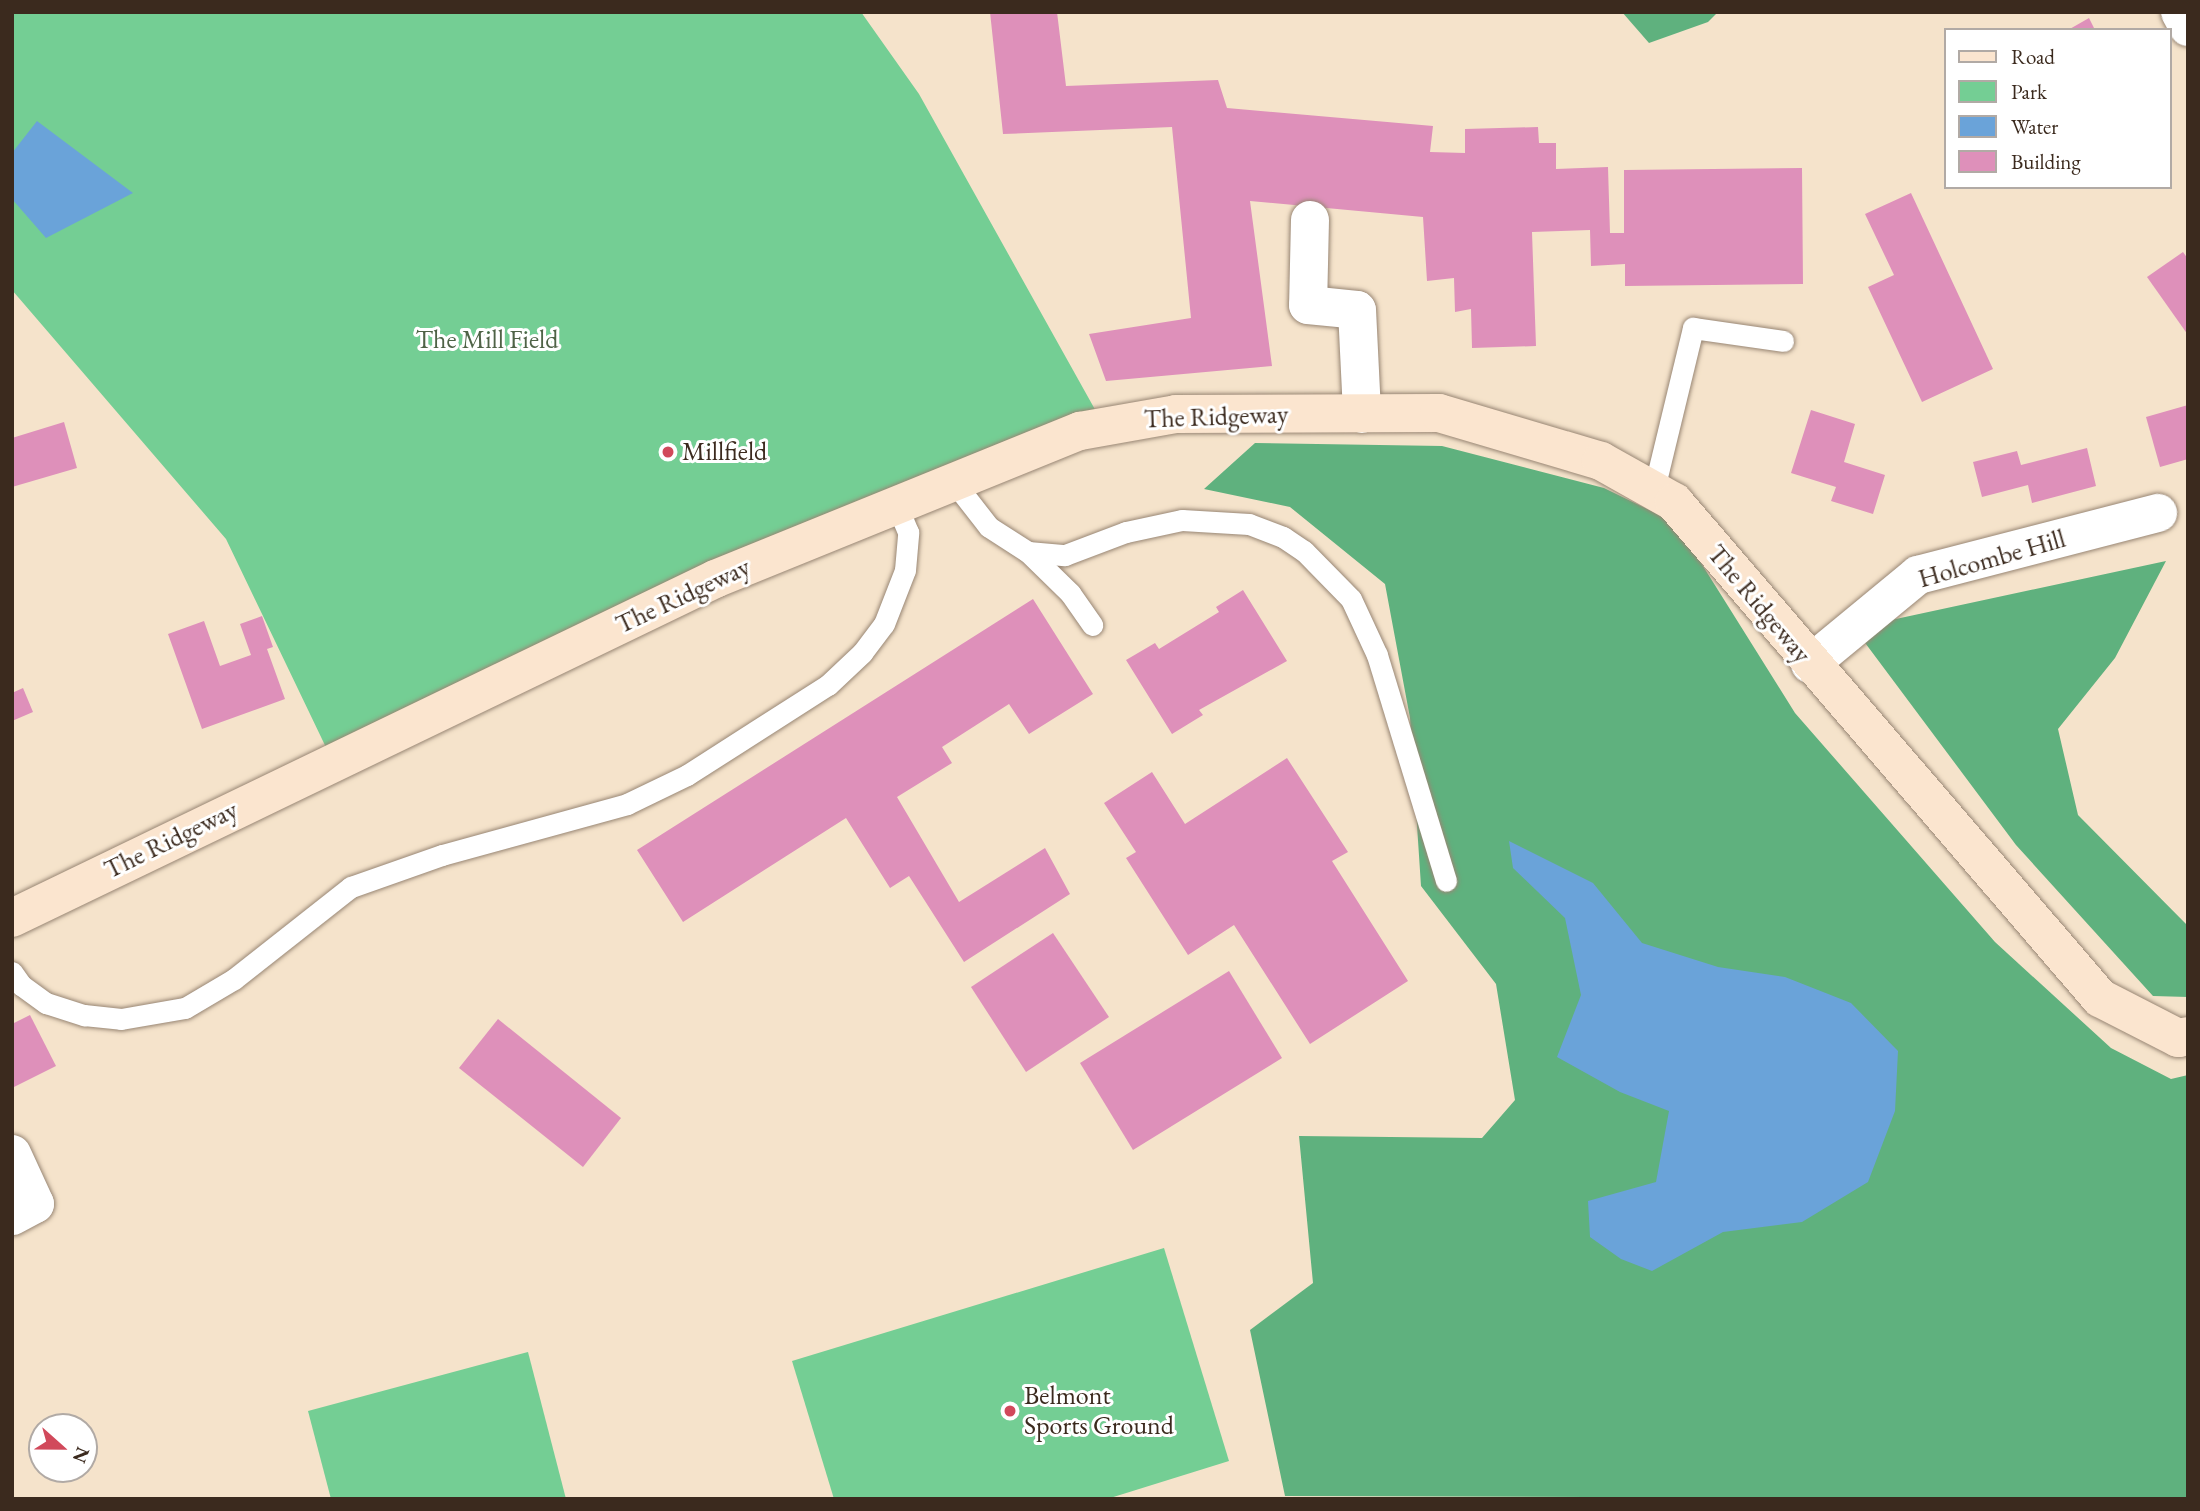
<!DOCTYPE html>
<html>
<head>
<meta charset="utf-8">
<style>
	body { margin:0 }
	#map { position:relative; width:2200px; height:1511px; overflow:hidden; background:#f5e3cb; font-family:"EB Garamond",serif }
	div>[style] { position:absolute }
	.green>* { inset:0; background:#74ce94 }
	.forest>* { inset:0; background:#5fb17e }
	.water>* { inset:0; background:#6aa3d9 }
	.building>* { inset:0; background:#de90ba }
	.roads { filter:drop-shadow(0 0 2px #988674) drop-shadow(0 0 2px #988674) }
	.service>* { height:21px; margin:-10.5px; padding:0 10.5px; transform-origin:10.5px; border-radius:10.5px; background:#fff }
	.minor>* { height:38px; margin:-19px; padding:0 19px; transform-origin:19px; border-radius:19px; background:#fff }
	.tertiary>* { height:38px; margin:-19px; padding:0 19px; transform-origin:19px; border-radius:19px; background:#fff }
	.secondary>* { height:38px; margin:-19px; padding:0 19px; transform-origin:19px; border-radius:19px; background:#fbe5cf }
	.dots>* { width:19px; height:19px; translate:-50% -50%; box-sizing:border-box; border:4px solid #fff; border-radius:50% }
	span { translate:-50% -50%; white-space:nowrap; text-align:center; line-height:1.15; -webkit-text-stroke:6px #fff; paint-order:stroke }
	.park-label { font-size:26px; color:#4f6347 }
	.street-label { font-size:26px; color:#3b2a1e }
	.poi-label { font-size:26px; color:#3b2a1e }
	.left { translate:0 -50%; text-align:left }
	.frame { position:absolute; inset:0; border:14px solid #3b2a1e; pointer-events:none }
	.legend { position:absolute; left:1944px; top:28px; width:228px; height:161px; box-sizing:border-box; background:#fff; border:2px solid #b1aaa5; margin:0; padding:9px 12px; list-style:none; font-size:21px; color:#3b2a1e }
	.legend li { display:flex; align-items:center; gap:14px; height:35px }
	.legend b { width:35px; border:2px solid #b1aaa5 }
	.north { position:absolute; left:28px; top:1413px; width:70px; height:70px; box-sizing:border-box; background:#fff; border:2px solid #b1aaa5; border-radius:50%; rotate:111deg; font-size:19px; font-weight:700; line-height:28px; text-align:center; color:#3b2a1e }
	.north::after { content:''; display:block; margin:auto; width:24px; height:32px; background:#d1495b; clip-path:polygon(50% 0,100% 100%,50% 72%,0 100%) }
</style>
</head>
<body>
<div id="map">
	<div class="green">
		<i style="clip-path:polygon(12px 12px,861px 12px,919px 94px,1107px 431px,333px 762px,226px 539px,12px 290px)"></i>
		<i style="clip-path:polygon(1164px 1248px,1229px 1461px,1107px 1499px,834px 1499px,792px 1361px)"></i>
		<i style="clip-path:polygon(528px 1352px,566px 1499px,331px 1499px,308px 1411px)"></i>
	</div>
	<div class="forest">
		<i style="clip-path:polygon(1622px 12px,1718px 12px,1708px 22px,1649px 43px)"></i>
		<i style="clip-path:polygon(1255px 443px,1442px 446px,1604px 488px,1676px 523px,1795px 713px,1995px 942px,2111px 1048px,2171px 1079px,2188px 1075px,2188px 1499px,1285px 1496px,1250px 1330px,1313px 1283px,1299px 1136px,1482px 1138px,1515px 1100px,1496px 984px,1421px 886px,1410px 718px,1385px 584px,1290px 507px,1204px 489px)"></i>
		<i style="clip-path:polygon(2166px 561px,2115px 658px,2058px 729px,2078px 815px,2188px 926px,2188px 997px,2153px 996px,2016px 845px,1854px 628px)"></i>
	</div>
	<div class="water">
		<i style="clip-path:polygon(37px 121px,133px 193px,46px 238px,12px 199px,12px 153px)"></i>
		<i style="clip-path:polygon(1509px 841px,1593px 883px,1642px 943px,1718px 967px,1785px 977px,1851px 1003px,1898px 1051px,1895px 1111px,1868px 1182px,1802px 1222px,1723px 1232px,1652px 1271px,1621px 1259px,1590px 1237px,1588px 1201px,1656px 1182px,1669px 1111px,1620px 1092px,1557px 1057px,1581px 995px,1565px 918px,1513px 868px)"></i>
	</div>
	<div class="building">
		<i style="clip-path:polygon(990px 12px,1057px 12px,1066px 86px,1218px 80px,1227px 108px,1433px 126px,1430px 152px,1465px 153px,1465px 129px,1538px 127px,1539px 143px,1556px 143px,1556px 169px,1608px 167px,1610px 233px,1624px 233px,1624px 170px,1802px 168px,1803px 284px,1625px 286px,1625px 264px,1591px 266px,1590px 230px,1532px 232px,1536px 346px,1472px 348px,1471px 309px,1455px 312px,1454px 278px,1427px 281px,1423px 217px,1250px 201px,1272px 366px,1106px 381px,1089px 334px,1191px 318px,1172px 127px,1003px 134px)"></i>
		<i style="clip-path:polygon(2089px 18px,2095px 30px,2068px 30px)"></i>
		<i style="clip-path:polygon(1911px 193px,1993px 369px,1922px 402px,1868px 287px,1894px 275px,1865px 214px)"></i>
		<i style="clip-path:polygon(2183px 252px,2188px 259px,2188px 335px,2147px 277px)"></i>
		<i style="clip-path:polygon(2188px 405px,2188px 459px,2160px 467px,2146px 417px)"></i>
		<i style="clip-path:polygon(1811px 410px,1855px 424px,1844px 462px,1885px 475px,1873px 514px,1831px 501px,1836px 487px,1791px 473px)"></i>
		<i style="clip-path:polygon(64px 422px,77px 468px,12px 487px,12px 438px)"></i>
		<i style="clip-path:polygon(2087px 448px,2096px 486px,2032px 503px,2028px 485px,1982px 497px,1973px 462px,2017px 451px,2021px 465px)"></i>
		<i style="clip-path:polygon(1243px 590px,1287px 661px,1199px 710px,1203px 715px,1172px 734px,1126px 660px,1155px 643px,1159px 649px,1219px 612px,1216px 607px)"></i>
		<i style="clip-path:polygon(1033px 599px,1093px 694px,1029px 734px,1009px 704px,942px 747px,952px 763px,897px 797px,959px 902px,1045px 848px,1070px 894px,964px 962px,909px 876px,890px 888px,846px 818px,683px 922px,637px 850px)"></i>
		<i style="clip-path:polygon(262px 616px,273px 647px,267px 649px,285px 699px,202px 729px,168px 634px,204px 621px,220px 666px,251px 655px,240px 624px)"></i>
		<i style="clip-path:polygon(23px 688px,33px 712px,12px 721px,12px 693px)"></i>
		<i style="clip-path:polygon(1287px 758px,1348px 852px,1332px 861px,1408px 981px,1310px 1044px,1234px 925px,1188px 955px,1126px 858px,1136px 852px,1104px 803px,1152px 772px,1185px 824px)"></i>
		<i style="clip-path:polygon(1053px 933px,1109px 1017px,1026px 1072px,971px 987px)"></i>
		<i style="clip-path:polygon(1229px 971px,1282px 1058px,1133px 1150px,1080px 1063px)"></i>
		<i style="clip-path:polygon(30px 1015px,56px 1066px,12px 1088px,12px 1024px)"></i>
		<i style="clip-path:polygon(498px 1019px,621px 1118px,583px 1167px,459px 1068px)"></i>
	</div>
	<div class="roads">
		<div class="service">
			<i style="left:953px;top:481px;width:58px;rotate:52deg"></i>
			<i style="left:989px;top:527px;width:46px;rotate:32.7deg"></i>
			<i style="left:1028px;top:552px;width:37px;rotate:5deg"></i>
			<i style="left:1065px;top:555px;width:65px;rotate:-20.7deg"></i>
			<i style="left:1126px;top:532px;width:57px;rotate:-12.1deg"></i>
			<i style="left:1182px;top:520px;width:67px;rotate:3.4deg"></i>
			<i style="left:1249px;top:524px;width:36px;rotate:21deg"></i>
			<i style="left:1283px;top:537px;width:25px;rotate:34deg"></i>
			<i style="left:1304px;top:551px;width:67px;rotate:45.6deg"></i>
			<i style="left:1351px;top:599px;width:62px;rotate:65.1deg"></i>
			<i style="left:1377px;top:655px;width:236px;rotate:73deg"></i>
			<i style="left:1654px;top:489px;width:166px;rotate:-76.4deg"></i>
			<i style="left:1693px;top:328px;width:91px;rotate:8.2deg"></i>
			<i style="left:1028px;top:552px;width:59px;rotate:44.3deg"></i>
			<i style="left:1070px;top:593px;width:39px;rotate:55deg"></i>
			<i style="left:12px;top:972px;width:16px;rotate:55deg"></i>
			<i style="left:21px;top:985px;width:31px;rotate:36deg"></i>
			<i style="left:46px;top:1003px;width:40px;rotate:18deg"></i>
			<i style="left:84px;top:1015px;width:37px;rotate:6deg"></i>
			<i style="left:121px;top:1019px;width:65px;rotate:-9.8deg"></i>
			<i style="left:185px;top:1008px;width:57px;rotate:-30.6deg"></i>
			<i style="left:234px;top:979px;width:149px;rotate:-38.2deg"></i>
			<i style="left:351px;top:887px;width:96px;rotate:-19.4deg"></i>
			<i style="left:442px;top:855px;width:192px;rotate:-15.4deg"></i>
			<i style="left:627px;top:804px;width:67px;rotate:-25.8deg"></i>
			<i style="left:687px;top:775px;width:167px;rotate:-32.6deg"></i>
			<i style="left:828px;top:685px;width:47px;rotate:-43.3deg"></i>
			<i style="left:862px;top:653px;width:36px;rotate:-53deg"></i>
			<i style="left:884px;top:624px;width:58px;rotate:-68.7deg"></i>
			<i style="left:905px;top:570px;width:38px;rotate:-85deg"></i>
			<i style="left:908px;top:532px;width:28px;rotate:-113deg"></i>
		</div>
		<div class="minor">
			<i style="left:1310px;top:220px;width:85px;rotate:91.3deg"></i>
			<i style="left:1308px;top:305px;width:49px;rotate:5.8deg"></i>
			<i style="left:1357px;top:310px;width:104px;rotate:87.2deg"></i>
			<i style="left:1810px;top:664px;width:140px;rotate:-39.5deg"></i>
			<i style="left:1918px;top:575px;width:248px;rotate:-14.5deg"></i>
			<i style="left:12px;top:1154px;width:55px;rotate:65.3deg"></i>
			<i style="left:35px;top:1204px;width:26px;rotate:152deg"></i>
		</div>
		<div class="tertiary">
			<i style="left:2180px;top:12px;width:17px;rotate:62deg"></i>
		</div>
		<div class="secondary">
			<i style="left:12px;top:918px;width:780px;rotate:-25.74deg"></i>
			<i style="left:715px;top:579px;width:394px;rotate:-22.1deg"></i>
			<i style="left:1080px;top:431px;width:97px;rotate:-10deg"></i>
			<i style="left:1176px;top:414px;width:263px;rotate:-0.2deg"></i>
			<i style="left:1439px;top:413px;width:169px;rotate:16.5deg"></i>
			<i style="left:1601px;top:461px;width:84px;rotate:29.3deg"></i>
			<i style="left:1674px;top:502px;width:654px;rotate:49.34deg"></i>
			<i style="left:2100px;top:998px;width:88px;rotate:27.1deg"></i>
			<i style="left:2178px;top:1038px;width:10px;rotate:-11deg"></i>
		</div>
	</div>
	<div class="dots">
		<i style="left:668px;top:452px;background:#d1495b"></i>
		<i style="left:1010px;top:1411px;background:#d1495b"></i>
	</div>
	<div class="park-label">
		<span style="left:487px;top:340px">The Mill Field</span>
	</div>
	<div class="street-label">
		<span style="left:1216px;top:417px;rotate:-2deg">The Ridgeway</span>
		<span style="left:1992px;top:559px;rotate:-16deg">Holcombe Hill</span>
		<span style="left:683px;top:596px;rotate:-25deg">The Ridgeway</span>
		<span style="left:1759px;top:604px;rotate:50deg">The Ridgeway</span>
		<span style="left:171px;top:840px;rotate:-26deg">The Ridgeway</span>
	</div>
	<div class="poi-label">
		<span class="left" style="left:682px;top:452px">Millfield</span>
		<span class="left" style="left:1024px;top:1411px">Belmont<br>Sports Ground</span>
	</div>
	<div class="frame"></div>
	<ul class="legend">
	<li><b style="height:9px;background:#fbe5cf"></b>Road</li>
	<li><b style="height:19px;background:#74ce94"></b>Park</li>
	<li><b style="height:19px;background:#6aa3d9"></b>Water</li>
	<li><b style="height:19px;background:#de90ba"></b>Building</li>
	</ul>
	<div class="north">N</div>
</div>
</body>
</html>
